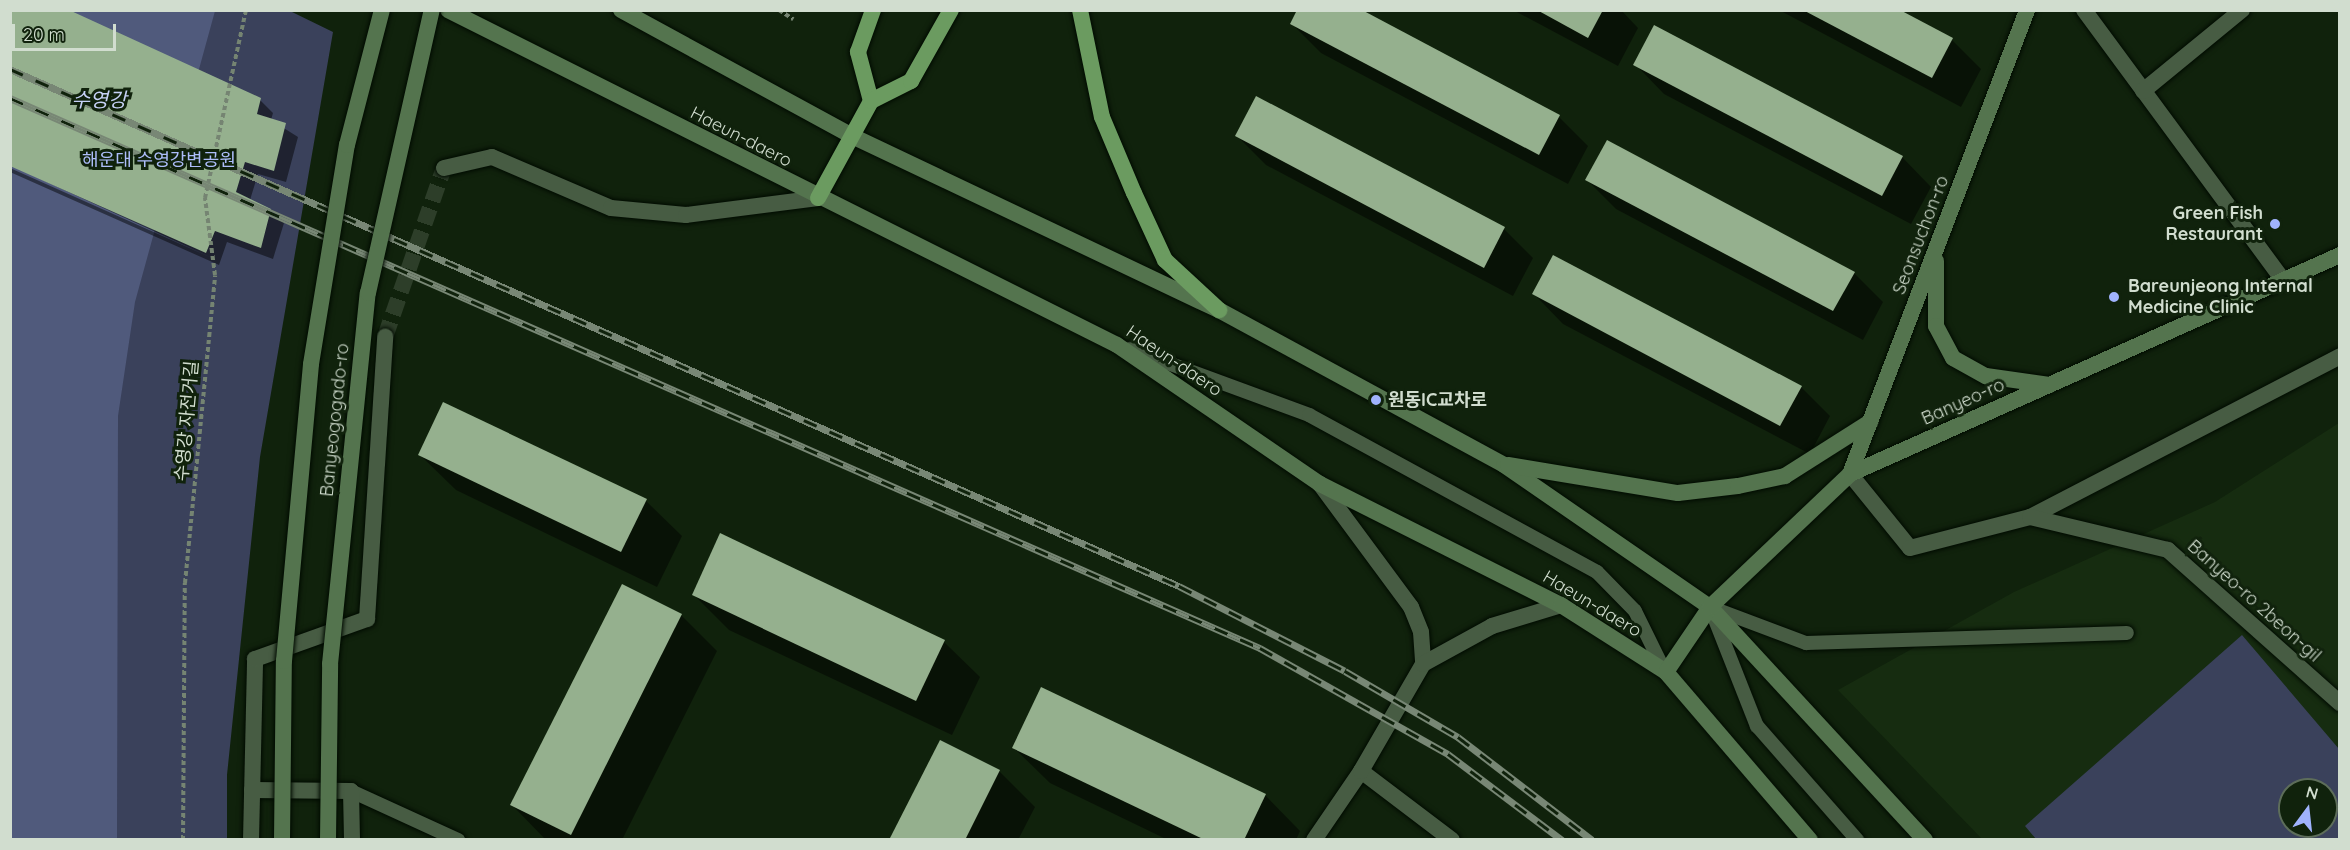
<!DOCTYPE html>
<html>
<head>
<meta charset="utf-8">
<style>
	body { margin:0 }
	#map { position:relative; width:2350px; height:850px; overflow:hidden; background:#10220c; font-family:Quicksand,"Noto Sans KR",sans-serif }
	div>[style] { position:absolute }
	.built>* { inset:0; background:#162c10 }
	.green>* { inset:0; background:#3a415b }
	.water>* { inset:0; background:#505a7c }
	.shadow>* { inset:0; background:#0007 }
	.building>* { inset:0; background:#95b08e }
	.minor-tunnel>* { height:16px; margin-top:-8px; transform-origin:0; background:repeating-linear-gradient(90deg,#2d3e29 0 16px,transparent 0 24px) }
	.path>* { height:4px; margin-top:-2px; transform-origin:0; background:repeating-linear-gradient(90deg,#758472 0 4.5px,transparent 0 7.5px) }
	.roads { filter:drop-shadow(0 0 2px #000b00) drop-shadow(0 0 2px #000b00) }
	.service>* { height:14px; margin:-7px; padding:0 7px; transform-origin:7px; border-radius:7px; background:#475c43 }
	.minor>* { height:16px; margin:-8px; padding:0 8px; transform-origin:8px; border-radius:8px; background:#475c43 }
	.secondary>* { height:16px; margin:-8px; padding:0 8px; transform-origin:8px; border-radius:8px; background:#54744e }
	.trunk>* { height:16px; margin:-8px; padding:0 8px; transform-origin:8px; border-radius:8px; background:#6b9b60 }
	.rail>* { height:7px; margin-top:-3.5px; transform-origin:0; background:repeating-linear-gradient(90deg,#10220c 0 14px,#788775 0 28px); box-sizing:border-box; border-block:2px solid #788775 }
	.bridges { filter:drop-shadow(0 0 2px #000b00) drop-shadow(0 0 2px #000b00) }
	.secondary-bridge>* { height:16px; margin:-8px; padding:0 8px; transform-origin:8px; border-radius:8px; background:#54744e }
	.dots>* { width:16px; height:16px; translate:-50% -50%; box-sizing:border-box; border:3px solid #10220c; border-radius:50% }
	span { translate:-50% -50%; white-space:nowrap; text-align:center; line-height:1.15; -webkit-text-stroke:6px #10220c; paint-order:stroke }
	.street-label { font-size:18px; color:#d1ddcf }
	.park-label { font-size:18px; color:#adbdf9 }
	.poi-label { font-size:18px; color:#d1ddcf; font-weight:700 }
	.right { translate:-100% -50%; text-align:right }
	.left { translate:0 -50%; text-align:left }
	.water-label { font-size:20px; color:#c6d1f6; font-style:italic }
	.frame { position:absolute; inset:0; border:12px solid #d1ddcf; pointer-events:none }
	.north { position:absolute; left:2278px; top:778px; width:60px; height:60px; box-sizing:border-box; background:#10220c; border:2px solid #5d6d5a; border-radius:50%; rotate:15deg; font-size:16px; font-weight:700; line-height:24px; text-align:center; color:#d1ddcf }
	.north::after { content:''; display:block; margin:auto; width:21px; height:27px; background:#a0b3fd; clip-path:polygon(50% 0,100% 100%,50% 72%,0 100%) }
	.scale { position:absolute; left:12px; top:24px; width:104px; height:27px; box-sizing:border-box; border:3px solid #d1ddcf; border-top:0; padding-left:8px; font-size:18px; line-height:21px; white-space:nowrap; color:#d1ddcf; -webkit-text-stroke:4px #10220c; paint-order:stroke }
</style>
</head>
<body>
<div id="map">
	<div class="built">
		<i style="clip-path:polygon(evenodd,2339px 423px,2339px 839px,1982px 839px,1838px 690px,2014px 592px,2215px 502px,2339px 423px,2290px 790px,2326px 790px,2326px 826px,2290px 826px,2290px 790px)"></i>
	</div>
	<div class="green">
		<i style="clip-path:polygon(10px 11px,290px 11px,333px 32px,260px 457px,227px 775px,227px 839px,11px 839px)"></i>
		<i style="clip-path:polygon(evenodd,2242px 635px,2339px 749px,2339px 839px,2036px 839px,2025px 826px,2242px 635px,2290px 790px,2326px 790px,2326px 826px,2290px 826px,2290px 790px)"></i>
	</div>
	<div class="water">
		<i style="clip-path:polygon(10px 11px,215px 11px,135px 302px,118px 416px,117px 839px,11px 839px)"></i>
	</div>
	<div class="shadow">
		<i style="clip-path:polygon(1513px 10px,1621px 10px,1638px 28px,1618px 66px)"></i>
		<i style="clip-path:polygon(1779px 10px,1897px 10px,1952px 40px,1981px 69px,1961px 107px)"></i>
		<i style="clip-path:polygon(1292px 24px,1559px 117px,1588px 146px,1568px 184px,1321px 53px)"></i>
		<i style="clip-path:polygon(1635px 64px,1902px 157px,1931px 187px,1911px 224px,1664px 94px)"></i>
		<i style="clip-path:polygon(260px 100px,273px 113px,271px 120px,298px 137px,286px 182px,258px 174px,250px 200px,284px 223px,273px 259px,227px 242px,219px 265px,10px 172px,10px 168px,212px 258px,10px 165px)"></i>
		<i style="clip-path:polygon(1237px 136px,1504px 229px,1533px 258px,1513px 296px,1266px 165px)"></i>
		<i style="clip-path:polygon(1587px 180px,1854px 273px,1883px 302px,1863px 340px,1616px 209px)"></i>
		<i style="clip-path:polygon(1534px 294px,1801px 387px,1830px 416px,1810px 454px,1563px 324px)"></i>
		<i style="clip-path:polygon(420px 455px,646px 501px,682px 536px,657px 587px,456px 490px)"></i>
		<i style="clip-path:polygon(721px 535px,944px 642px,980px 677px,952px 735px,729px 630px,693px 594px)"></i>
		<i style="clip-path:polygon(623px 586px,681px 615px,717px 651px,622px 840px,546px 840px,512px 805px)"></i>
		<i style="clip-path:polygon(1014px 748px,1265px 795px,1300px 831px,1296px 840px,1168px 840px,1050px 783px)"></i>
		<i style="clip-path:polygon(999px 771px,1035px 807px,1018px 840px,891px 840px)"></i>
	</div>
	<div class="building">
		<i style="clip-path:polygon(10px 10px,69px 10px,261px 98px,257px 114px,286px 123px,274px 171px,245px 162px,236px 192px,271px 209px,261px 248px,215px 231px,206px 253px,10px 166px)"></i>
		<i style="clip-path:polygon(1297px 10px,1362px 10px,1560px 115px,1539px 155px,1290px 24px)"></i>
		<i style="clip-path:polygon(1537px 10px,1603px 10px,1588px 38px)"></i>
		<i style="clip-path:polygon(1803px 10px,1900px 10px,1953px 38px,1932px 78px)"></i>
		<i style="clip-path:polygon(1654px 25px,1903px 156px,1882px 196px,1633px 65px)"></i>
		<i style="clip-path:polygon(1256px 96px,1505px 227px,1484px 268px,1235px 136px)"></i>
		<i style="clip-path:polygon(1607px 140px,1855px 272px,1833px 311px,1585px 180px)"></i>
		<i style="clip-path:polygon(1553px 255px,1802px 386px,1780px 426px,1532px 294px)"></i>
		<i style="clip-path:polygon(443px 402px,647px 499px,621px 552px,418px 455px)"></i>
		<i style="clip-path:polygon(720px 533px,945px 640px,916px 701px,692px 595px)"></i>
		<i style="clip-path:polygon(622px 584px,682px 614px,571px 835px,510px 805px)"></i>
		<i style="clip-path:polygon(1041px 687px,1266px 794px,1244px 840px,1205px 840px,1012px 748px)"></i>
		<i style="clip-path:polygon(940px 740px,1000px 770px,965px 840px,889px 840px)"></i>
	</div>
	<div class="minor-tunnel">
		<i style="left:385px;top:337px;width:179px;rotate:-70.8deg"></i>
	</div>
	<div class="path">
		<i style="left:779px;top:10px;width:17px;rotate:33deg"></i>
		<i style="left:183px;top:840px;width:257px;rotate:-89.6deg"></i>
		<i style="left:185px;top:583px;width:309px;rotate:-84.4deg"></i>
		<i style="left:215px;top:275px;width:78px;rotate:-97.4deg"></i>
		<i style="left:205px;top:198px;width:192px;rotate:-77.7deg"></i>
	</div>
	<div class="roads">
		<div class="service">
			<i style="left:1130px;top:349px;width:191px;rotate:20.2deg"></i>
			<i style="left:1309px;top:415px;width:328px;rotate:28.6deg"></i>
			<i style="left:1597px;top:572px;width:54px;rotate:45.7deg"></i>
			<i style="left:1635px;top:611px;width:68px;rotate:63.8deg"></i>
			<i style="left:1710px;top:607px;width:103px;rotate:20.6deg"></i>
			<i style="left:1806px;top:643px;width:321px;rotate:-1.8deg"></i>
			<i style="left:1712px;top:612px;width:123px;rotate:68.5deg"></i>
			<i style="left:1757px;top:726px;width:152px;rotate:48.7deg"></i>
			<i style="left:351px;top:791px;width:118px;rotate:24.6deg"></i>
		</div>
		<div class="minor">
			<i style="left:2084px;top:10px;width:335px;rotate:53.6deg"></i>
			<i style="left:2143px;top:91px;width:128px;rotate:-39.3deg"></i>
			<i style="left:444px;top:168px;width:49px;rotate:-12.9deg"></i>
			<i style="left:492px;top:157px;width:129px;rotate:23.2deg"></i>
			<i style="left:611px;top:208px;width:75px;rotate:5.3deg"></i>
			<i style="left:686px;top:215px;width:133px;rotate:-7.3deg"></i>
			<i style="left:1850px;top:474px;width:95px;rotate:51deg"></i>
			<i style="left:1910px;top:548px;width:124px;rotate:-14.5deg"></i>
			<i style="left:2030px;top:517px;width:349px;rotate:-27.4deg"></i>
			<i style="left:1320px;top:484px;width:153px;rotate:53.5deg"></i>
			<i style="left:1411px;top:607px;width:27px;rotate:68deg"></i>
			<i style="left:1421px;top:632px;width:32px;rotate:86deg"></i>
			<i style="left:2030px;top:517px;width:142px;rotate:13.4deg"></i>
			<i style="left:2168px;top:550px;width:230px;rotate:41.7deg"></i>
			<i style="left:1361px;top:771px;width:114px;rotate:37.2deg"></i>
			<i style="left:252px;top:790px;width:99px;rotate:0.6deg"></i>
			<i style="left:351px;top:791px;width:49px;rotate:88.8deg"></i>
			<i style="left:251px;top:840px;width:181px;rotate:-88.7deg"></i>
			<i style="left:255px;top:659px;width:119px;rotate:-19.7deg"></i>
			<i style="left:367px;top:619px;width:283px;rotate:-86.3deg"></i>
			<i style="left:1314px;top:840px;width:83px;rotate:-55.7deg"></i>
			<i style="left:1361px;top:771px;width:124px;rotate:-59.9deg"></i>
			<i style="left:1423px;top:664px;width:79px;rotate:-28.8deg"></i>
			<i style="left:1492px;top:626px;width:72px;rotate:-16.9deg"></i>
		</div>
		<div class="secondary">
			<i style="left:448px;top:10px;width:748px;rotate:26.6deg"></i>
			<i style="left:1117px;top:345px;width:246px;rotate:34.4deg"></i>
			<i style="left:1320px;top:484px;width:270px;rotate:26.7deg"></i>
			<i style="left:1561px;top:605px;width:125px;rotate:32.5deg"></i>
			<i style="left:1666px;top:672px;width:221px;rotate:49.4deg"></i>
			<i style="left:621px;top:10px;width:263px;rotate:28.6deg"></i>
			<i style="left:852px;top:136px;width:406px;rotate:25.4deg"></i>
			<i style="left:1219px;top:310px;width:324px;rotate:28.5deg"></i>
			<i style="left:1504px;top:465px;width:250px;rotate:34.6deg"></i>
			<i style="left:1710px;top:607px;width:317px;rotate:47.3deg"></i>
			<i style="left:1936px;top:261px;width:65px;rotate:90deg"></i>
			<i style="left:1936px;top:326px;width:36px;rotate:62deg"></i>
			<i style="left:1953px;top:358px;width:38px;rotate:29deg"></i>
			<i style="left:1986px;top:376px;width:64px;rotate:8.1deg"></i>
			<i style="left:1508px;top:465px;width:172px;rotate:9.4deg"></i>
			<i style="left:1678px;top:493px;width:60px;rotate:-6.7deg"></i>
			<i style="left:1738px;top:486px;width:48px;rotate:-12deg"></i>
			<i style="left:1785px;top:476px;width:101px;rotate:-32.4deg"></i>
			<i style="left:1850px;top:474px;width:497px;rotate:-69.1deg"></i>
			<i style="left:1666px;top:672px;width:78px;rotate:-55.9deg"></i>
			<i style="left:1710px;top:607px;width:193px;rotate:-43.5deg"></i>
			<i style="left:1850px;top:474px;width:537px;rotate:-24.08deg"></i>
		</div>
		<div class="trunk">
			<i style="left:1080px;top:10px;width:109px;rotate:78.4deg"></i>
			<i style="left:1102px;top:117px;width:82px;rotate:67.2deg"></i>
			<i style="left:1134px;top:193px;width:74px;rotate:65.2deg"></i>
			<i style="left:1165px;top:260px;width:74px;rotate:42.8deg"></i>
			<i style="left:871px;top:101px;width:51px;rotate:-104.9deg"></i>
			<i style="left:858px;top:52px;width:45px;rotate:-70.3deg"></i>
			<i style="left:818px;top:198px;width:111px;rotate:-61.3deg"></i>
			<i style="left:871px;top:101px;width:45px;rotate:-26.6deg"></i>
			<i style="left:911px;top:81px;width:81px;rotate:-60.6deg"></i>
		</div>
	</div>
	<div class="rail">
		<i style="left:10px;top:69px;width:1278px;rotate:23.86deg"></i>
		<i style="left:1179px;top:586px;width:186px;rotate:27.1deg"></i>
		<i style="left:1345px;top:671px;width:131px;rotate:30.3deg"></i>
		<i style="left:1458px;top:737px;width:169px;rotate:37.5deg"></i>
		<i style="left:10px;top:98px;width:1366px;rotate:23.75deg"></i>
		<i style="left:1260px;top:648px;width:216px;rotate:29.4deg"></i>
		<i style="left:1448px;top:754px;width:143px;rotate:37deg"></i>
	</div>
	<div class="bridges">
		<div class="secondary-bridge">
			<i style="left:282px;top:840px;width:179px;rotate:-89.4deg"></i>
			<i style="left:284px;top:661px;width:298px;rotate:-84.8deg"></i>
			<i style="left:311px;top:364px;width:222px;rotate:-80.7deg"></i>
			<i style="left:347px;top:145px;width:139px;rotate:-75.5deg"></i>
			<i style="left:328px;top:840px;width:176px;rotate:-89.3deg"></i>
			<i style="left:330px;top:664px;width:373px;rotate:-84.2deg"></i>
			<i style="left:368px;top:293px;width:290px;rotate:-77.3deg"></i>
		</div>
	</div>
	<div class="dots">
		<i style="left:2275px;top:224px;background:#a0b3fd"></i>
		<i style="left:2114px;top:297px;background:#a0b3fd"></i>
		<i style="left:1376px;top:400px;background:#a0b3fd"></i>
	</div>
	<div class="street-label">
		<span style="left:741px;top:137px;rotate:27deg">Haeun-daero</span>
		<span style="left:1921px;top:235px;rotate:-69deg">Seonsuchon-ro</span>
		<span style="left:1174px;top:361px;rotate:34deg">Haeun-daero</span>
		<span style="left:1963px;top:402px;rotate:-24deg">Banyeo-ro</span>
		<span style="left:335px;top:420px;rotate:-84deg">Banyeogogado-ro</span>
		<span style="left:187px;top:421px;rotate:-85deg">수영강 자전거길</span>
		<span style="left:2254px;top:601px;rotate:42deg">Banyeo-ro 2beon-gil</span>
		<span style="left:1592px;top:604px;rotate:31deg">Haeun-daero</span>
	</div>
	<div class="park-label">
		<span style="left:159px;top:160px">해운대 수영강변공원</span>
	</div>
	<div class="poi-label">
		<span class="right" style="left:2263px;top:224px">Green Fish<br>Restaurant</span>
		<span class="left" style="left:2128px;top:297px">Bareunjeong Internal<br>Medicine Clinic</span>
		<span class="left" style="left:1388px;top:400px">원동IC교차로</span>
	</div>
	<div class="water-label">
		<span style="left:99px;top:99px">수영강</span>
	</div>
	<div class="frame"></div>
	<div class="north">N</div>
	<div class="scale">20 m</div>
</div>
</body>
</html>
